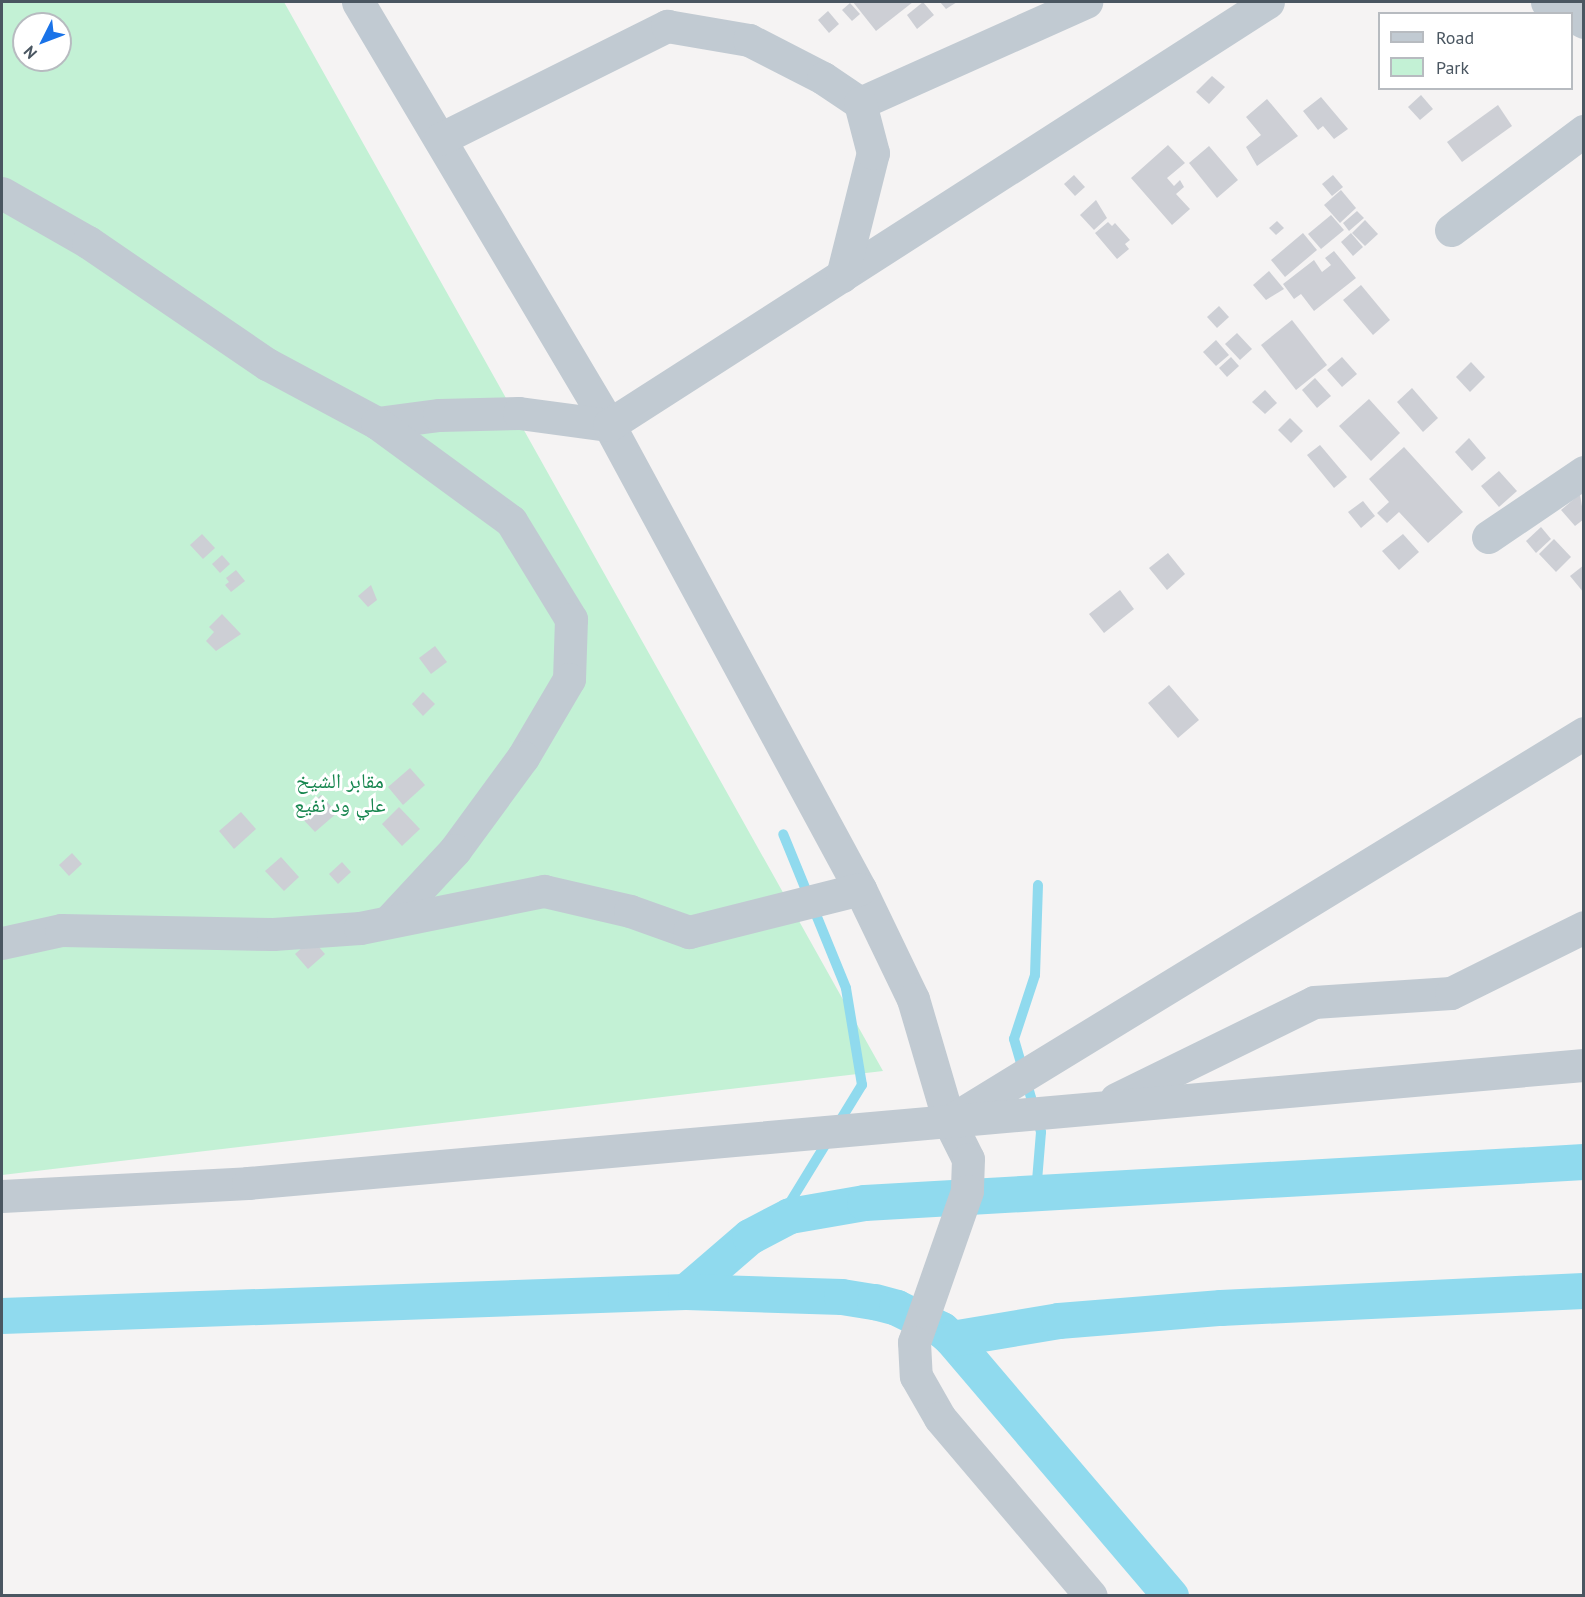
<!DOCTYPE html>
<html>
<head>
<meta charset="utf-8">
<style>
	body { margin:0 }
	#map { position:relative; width:1585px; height:1597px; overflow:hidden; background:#f5f3f3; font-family:"PT Sans","Noto Naskh Arabic",sans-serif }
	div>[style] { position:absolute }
	.green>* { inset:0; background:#c3f1d5 }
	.stream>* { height:10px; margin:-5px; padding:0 5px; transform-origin:5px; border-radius:5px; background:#90daee }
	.canal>* { height:36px; margin:-18px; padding:0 18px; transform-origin:18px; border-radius:18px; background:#90daee }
	.building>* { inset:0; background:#cdcfd5 }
	.street>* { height:33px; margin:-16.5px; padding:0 16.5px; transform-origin:16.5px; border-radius:16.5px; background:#c1cad2 }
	span { translate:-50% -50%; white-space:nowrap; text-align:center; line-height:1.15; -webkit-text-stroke:6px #fff; paint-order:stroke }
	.park-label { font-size:21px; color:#17864f }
	.frame { position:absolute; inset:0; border:3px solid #4a5661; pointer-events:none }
	.legend { position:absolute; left:1378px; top:12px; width:195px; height:78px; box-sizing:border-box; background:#fff; border:2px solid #b7bbc0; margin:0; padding:8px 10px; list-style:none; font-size:18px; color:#4a5661 }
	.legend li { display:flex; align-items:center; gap:12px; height:30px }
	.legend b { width:30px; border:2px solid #b7bbc0 }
	.north { position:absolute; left:12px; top:12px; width:60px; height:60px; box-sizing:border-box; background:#fff; border:2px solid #b7bbc0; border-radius:50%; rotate:228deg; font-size:16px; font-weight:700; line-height:24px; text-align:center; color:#4a5661 }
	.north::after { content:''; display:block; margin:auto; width:21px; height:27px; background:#1a73e8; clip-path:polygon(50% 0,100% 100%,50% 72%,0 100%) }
</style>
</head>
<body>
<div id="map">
	<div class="green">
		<i style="clip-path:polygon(evenodd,2px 2px,284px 2px,883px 1071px,2px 1175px,2px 2px,24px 24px,60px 24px,60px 60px,24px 60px,24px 24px)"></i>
	</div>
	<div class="stream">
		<i style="left:1036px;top:1193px;width:61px;rotate:-85.3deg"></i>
		<i style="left:1041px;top:1132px;width:97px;rotate:-106.2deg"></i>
		<i style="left:1014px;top:1039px;width:67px;rotate:-71.8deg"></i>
		<i style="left:1035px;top:975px;width:90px;rotate:-88.1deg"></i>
		<i style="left:778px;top:1222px;width:161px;rotate:-58.5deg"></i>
		<i style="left:862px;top:1085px;width:98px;rotate:-99.4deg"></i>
		<i style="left:846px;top:988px;width:166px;rotate:-112.2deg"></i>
	</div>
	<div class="canal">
		<i style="left:686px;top:1292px;width:84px;rotate:-40.7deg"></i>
		<i style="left:750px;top:1237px;width:45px;rotate:-27.7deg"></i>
		<i style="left:790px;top:1216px;width:76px;rotate:-9.8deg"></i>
		<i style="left:865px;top:1203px;width:720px;rotate:-3.26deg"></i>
		<i style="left:2px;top:1316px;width:684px;rotate:-2.01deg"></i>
		<i style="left:686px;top:1292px;width:156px;rotate:1.8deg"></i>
		<i style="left:842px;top:1297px;width:33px;rotate:9deg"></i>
		<i style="left:875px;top:1302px;width:23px;rotate:15deg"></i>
		<i style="left:897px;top:1308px;width:50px;rotate:26.1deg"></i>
		<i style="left:942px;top:1330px;width:13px;rotate:42deg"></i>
		<i style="left:952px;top:1339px;width:338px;rotate:49.6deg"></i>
		<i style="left:952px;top:1339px;width:109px;rotate:-9.5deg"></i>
		<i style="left:1059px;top:1321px;width:163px;rotate:-4.6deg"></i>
		<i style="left:1221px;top:1308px;width:363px;rotate:-2.7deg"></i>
	</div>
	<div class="building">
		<i style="clip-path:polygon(853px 2px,913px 2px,876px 31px)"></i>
		<i style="clip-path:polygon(923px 2px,934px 15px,917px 29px,907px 15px)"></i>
		<i style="clip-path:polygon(940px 2px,957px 2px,946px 9px)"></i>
		<i style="clip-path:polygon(850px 3px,860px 14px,852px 21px,842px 10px)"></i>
		<i style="clip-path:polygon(828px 11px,839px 24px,829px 33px,818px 20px)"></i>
		<i style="clip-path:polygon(1212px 76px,1225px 87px,1209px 104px,1196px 92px)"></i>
		<i style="clip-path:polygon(1421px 95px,1433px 109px,1420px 120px,1408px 107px)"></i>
		<i style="clip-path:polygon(1321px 97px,1348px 129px,1334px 139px,1323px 126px,1318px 130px,1303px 111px)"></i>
		<i style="clip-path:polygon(1267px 99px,1298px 136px,1257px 166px,1246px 147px,1261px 135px,1246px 117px)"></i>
		<i style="clip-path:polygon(1498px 105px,1512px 126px,1462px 162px,1447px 142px)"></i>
		<i style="clip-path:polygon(1168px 145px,1185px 163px,1167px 178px,1174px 186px,1180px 180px,1184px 187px,1176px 194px,1190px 209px,1172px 225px,1131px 178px)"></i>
		<i style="clip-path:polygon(1209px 146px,1238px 180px,1217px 198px,1189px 163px)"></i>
		<i style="clip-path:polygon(1074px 175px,1085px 187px,1075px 196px,1064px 184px)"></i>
		<i style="clip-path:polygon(1333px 175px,1343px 187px,1332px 196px,1322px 184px)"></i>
		<i style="clip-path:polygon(1341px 190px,1356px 208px,1340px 223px,1324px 205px)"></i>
		<i style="clip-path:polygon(1096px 200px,1107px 218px,1094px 230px,1080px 215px)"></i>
		<i style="clip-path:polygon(1357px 211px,1364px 218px,1349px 231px,1343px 223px)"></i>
		<i style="clip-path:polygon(1331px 215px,1344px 230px,1321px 249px,1308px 234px)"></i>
		<i style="clip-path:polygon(1365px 220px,1378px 234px,1365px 246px,1352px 233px)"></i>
		<i style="clip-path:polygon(1277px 221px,1284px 228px,1276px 235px,1269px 228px)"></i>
		<i style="clip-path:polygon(1108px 222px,1112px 226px,1115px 223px,1130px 240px,1125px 244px,1129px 249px,1117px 259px,1095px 233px)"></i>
		<i style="clip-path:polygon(1303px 233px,1317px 250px,1285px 277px,1271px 260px)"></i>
		<i style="clip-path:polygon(1351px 233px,1363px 247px,1353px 256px,1341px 242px)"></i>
		<i style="clip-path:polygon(1334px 251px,1356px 278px,1314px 311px,1301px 294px,1294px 299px,1283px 284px,1314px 260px,1322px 272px,1331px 265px,1325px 258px)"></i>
		<i style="clip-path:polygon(1269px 271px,1284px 289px,1266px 300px,1253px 285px)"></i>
		<i style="clip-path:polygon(1361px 285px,1390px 320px,1373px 335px,1343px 300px)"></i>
		<i style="clip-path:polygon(1219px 306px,1229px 317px,1217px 328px,1207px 317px)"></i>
		<i style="clip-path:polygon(1292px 320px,1327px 365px,1296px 390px,1261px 345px)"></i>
		<i style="clip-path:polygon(1237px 333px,1252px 349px,1240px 360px,1225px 344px)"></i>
		<i style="clip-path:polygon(1216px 340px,1229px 355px,1216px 366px,1203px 352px)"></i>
		<i style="clip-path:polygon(1231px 357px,1239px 366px,1227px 377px,1219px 368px)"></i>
		<i style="clip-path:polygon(1342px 357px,1357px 374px,1342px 387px,1327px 370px)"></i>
		<i style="clip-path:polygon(1471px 362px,1485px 377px,1470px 392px,1456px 377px)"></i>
		<i style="clip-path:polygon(1315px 378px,1331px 396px,1317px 408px,1302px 390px)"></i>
		<i style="clip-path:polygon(1412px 388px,1438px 418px,1423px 432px,1397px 402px)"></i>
		<i style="clip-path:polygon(1265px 390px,1277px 403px,1265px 414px,1252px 402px)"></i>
		<i style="clip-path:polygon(1369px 399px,1400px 433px,1371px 461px,1339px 426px)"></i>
		<i style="clip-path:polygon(1290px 418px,1303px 431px,1291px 443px,1278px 430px)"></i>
		<i style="clip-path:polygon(1469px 438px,1486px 458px,1472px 471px,1455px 452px)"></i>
		<i style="clip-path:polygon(1320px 445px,1347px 477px,1334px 488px,1307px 455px)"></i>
		<i style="clip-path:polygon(1404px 447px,1463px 512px,1428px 543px,1399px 512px,1387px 523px,1377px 513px,1389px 502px,1369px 479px)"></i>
		<i style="clip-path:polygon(1499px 471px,1517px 491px,1499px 507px,1481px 486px)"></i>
		<i style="clip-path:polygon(1580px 494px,1584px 519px,1575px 526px,1561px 510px)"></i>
		<i style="clip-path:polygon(1363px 501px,1375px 516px,1361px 528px,1348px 512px)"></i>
		<i style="clip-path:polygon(1541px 527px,1551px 539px,1536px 553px,1526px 541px)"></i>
		<i style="clip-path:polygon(202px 534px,215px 548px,203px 559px,190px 545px)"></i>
		<i style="clip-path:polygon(1403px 534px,1419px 552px,1399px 570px,1382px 551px)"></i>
		<i style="clip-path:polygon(1554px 539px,1571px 557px,1556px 572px,1539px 554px)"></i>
		<i style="clip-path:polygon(1168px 553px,1185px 574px,1167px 590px,1149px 568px)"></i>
		<i style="clip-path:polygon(222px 555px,230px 564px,220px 573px,212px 564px)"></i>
		<i style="clip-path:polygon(1584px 565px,1584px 593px,1570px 576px)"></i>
		<i style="clip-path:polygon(236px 570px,245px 581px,231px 592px,225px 585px,229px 582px,226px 578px)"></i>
		<i style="clip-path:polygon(371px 585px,377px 600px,368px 607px,358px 596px)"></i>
		<i style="clip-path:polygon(1120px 590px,1134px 609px,1104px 633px,1089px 614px)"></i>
		<i style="clip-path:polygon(222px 614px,241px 634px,216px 651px,206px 641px,214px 632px,209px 627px)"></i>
		<i style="clip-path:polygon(435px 646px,447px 662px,431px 674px,419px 658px)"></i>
		<i style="clip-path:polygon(1169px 685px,1199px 720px,1178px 738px,1148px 703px)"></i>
		<i style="clip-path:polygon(423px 692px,435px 704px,423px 716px,412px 704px)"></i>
		<i style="clip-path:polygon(410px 768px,425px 785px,403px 805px,388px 787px)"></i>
		<i style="clip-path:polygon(321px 795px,337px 813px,315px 832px,299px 815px)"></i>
		<i style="clip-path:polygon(399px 807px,420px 829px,402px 846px,382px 824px)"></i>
		<i style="clip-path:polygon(241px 812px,256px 829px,234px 849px,219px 831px)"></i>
		<i style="clip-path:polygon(72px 853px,82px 864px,69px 876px,59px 865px)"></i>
		<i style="clip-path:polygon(281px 857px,299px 877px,284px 891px,265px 871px)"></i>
		<i style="clip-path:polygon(342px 862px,351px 872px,338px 884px,329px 874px)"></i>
		<i style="clip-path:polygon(312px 939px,325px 954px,308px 969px,295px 954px)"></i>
	</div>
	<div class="street">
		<i style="left:358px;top:2px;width:492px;rotate:59.3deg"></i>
		<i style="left:609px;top:425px;width:528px;rotate:61.59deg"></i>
		<i style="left:860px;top:889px;width:122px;rotate:64.3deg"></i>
		<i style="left:913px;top:999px;width:127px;rotate:73.6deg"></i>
		<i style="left:949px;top:1121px;width:42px;rotate:63.4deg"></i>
		<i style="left:968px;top:1159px;width:32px;rotate:92deg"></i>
		<i style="left:967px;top:1191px;width:160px;rotate:109.3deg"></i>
		<i style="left:914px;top:1342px;width:34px;rotate:87deg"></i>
		<i style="left:916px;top:1376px;width:48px;rotate:60.3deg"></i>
		<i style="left:940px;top:1418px;width:233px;rotate:49.7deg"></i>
		<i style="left:1547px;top:2px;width:42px;rotate:28.4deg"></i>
		<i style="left:440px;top:139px;width:254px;rotate:-26.5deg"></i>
		<i style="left:667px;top:26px;width:83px;rotate:9.7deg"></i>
		<i style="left:749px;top:40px;width:83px;rotate:27.2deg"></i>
		<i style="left:823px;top:78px;width:45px;rotate:34deg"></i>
		<i style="left:860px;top:103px;width:248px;rotate:-24.1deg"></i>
		<i style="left:2px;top:193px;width:99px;rotate:29.7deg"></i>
		<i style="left:88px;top:242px;width:217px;rotate:34.3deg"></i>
		<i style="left:267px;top:364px;width:125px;rotate:28.2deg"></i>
		<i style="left:377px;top:423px;width:63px;rotate:-7.4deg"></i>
		<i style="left:439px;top:415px;width:80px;rotate:-1.4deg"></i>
		<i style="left:519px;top:413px;width:91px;rotate:7.6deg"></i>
		<i style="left:609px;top:425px;width:783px;rotate:-32.7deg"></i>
		<i style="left:1451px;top:230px;width:166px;rotate:-36.7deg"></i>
		<i style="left:842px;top:276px;width:127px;rotate:-75.9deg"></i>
		<i style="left:873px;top:153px;width:52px;rotate:-104.6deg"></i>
		<i style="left:377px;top:423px;width:166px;rotate:36.2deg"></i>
		<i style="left:511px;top:521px;width:115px;rotate:58.5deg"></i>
		<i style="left:571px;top:619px;width:60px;rotate:91.9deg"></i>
		<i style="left:569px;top:679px;width:91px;rotate:120.5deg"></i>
		<i style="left:523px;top:757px;width:115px;rotate:126.2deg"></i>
		<i style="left:455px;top:850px;width:97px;rotate:132.9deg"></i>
		<i style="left:1488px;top:537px;width:116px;rotate:-34.1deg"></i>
		<i style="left:2px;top:943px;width:60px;rotate:-12.4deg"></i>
		<i style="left:61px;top:930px;width:212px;rotate:1.1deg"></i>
		<i style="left:273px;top:934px;width:87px;rotate:-3.9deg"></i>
		<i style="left:360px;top:928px;width:188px;rotate:-11.4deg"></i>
		<i style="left:544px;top:891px;width:88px;rotate:13.1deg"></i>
		<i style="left:630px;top:911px;width:63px;rotate:19.6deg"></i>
		<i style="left:689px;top:932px;width:176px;rotate:-14.1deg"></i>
		<i style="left:1116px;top:1099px;width:220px;rotate:-26.1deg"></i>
		<i style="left:1314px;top:1002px;width:137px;rotate:-3.8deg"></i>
		<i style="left:1451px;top:993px;width:148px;rotate:-26.4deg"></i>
		<i style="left:956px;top:1117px;width:736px;rotate:-31.44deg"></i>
		<i style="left:2px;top:1196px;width:246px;rotate:-3deg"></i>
		<i style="left:248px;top:1183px;width:1341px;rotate:-5.05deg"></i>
	</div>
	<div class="park-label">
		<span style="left:340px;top:793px">مقابر الشيخ<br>علي ود نفيع</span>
	</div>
	<div class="frame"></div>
	<ul class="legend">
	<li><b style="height:8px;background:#c1cad2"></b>Road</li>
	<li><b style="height:16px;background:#c3f1d5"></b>Park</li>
	</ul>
	<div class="north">N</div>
</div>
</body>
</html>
